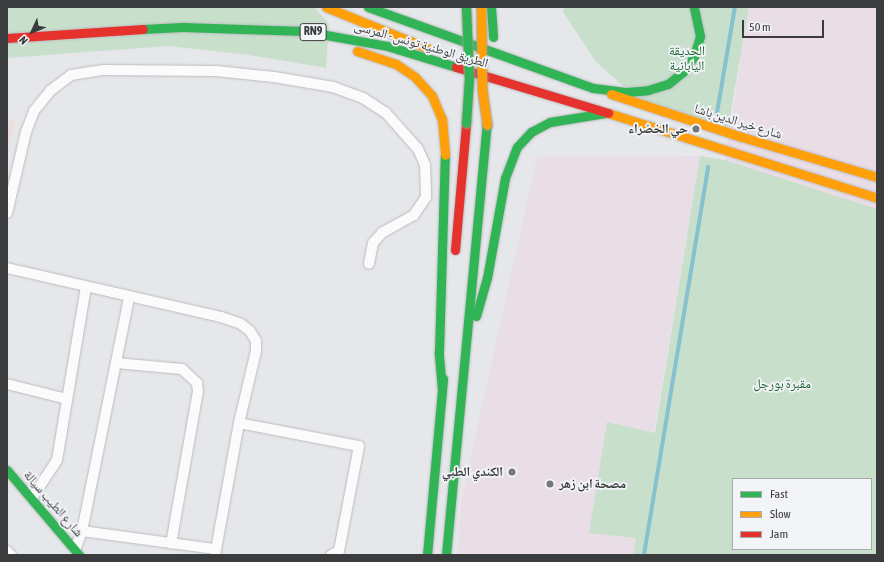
<!DOCTYPE html>
<html>
<head>
<meta charset="utf-8">
<style>
	body { margin:0 }
	#map { position:relative; width:884px; height:562px; overflow:hidden; background:#e5e7ea; font-family:"Asap Condensed","Noto Naskh Arabic",sans-serif }
	div>[style] { position:absolute }
	.commercial>* { inset:0; background:#e9dde6 }
	.education>* { inset:0; background:#ebdedb }
	.green>* { inset:0; background:#c8dfcc }
	.stream>* { height:3.5px; margin:-1.75px; padding:0 1.75px; transform-origin:1.75px; border-radius:1.75px; background:#86c2cd }
	.roads { filter:drop-shadow(0 0 1px #bbbcbe) drop-shadow(0 0 1px #bbbcbe) }
	.street>* { height:10px; margin:-5px; padding:0 5px; transform-origin:5px; border-radius:5px; background:#fbfbfc }
	.fast>* { height:9px; margin:-4.5px; padding:0 4.5px; transform-origin:4.5px; border-radius:4.5px; background:#30b455 }
	.slow>* { height:9px; margin:-4.5px; padding:0 4.5px; transform-origin:4.5px; border-radius:4.5px; background:#ff9f0a }
	.jam>* { height:9px; margin:-4.5px; padding:0 4.5px; transform-origin:4.5px; border-radius:4.5px; background:#e5322d }
	.bridges { filter:drop-shadow(0 0 1px #a49e91) drop-shadow(0 0 1px #a49e91) }
	.fast-bridge>* { height:9px; margin:-4.5px; padding:0 4.5px; transform-origin:4.5px; border-radius:4.5px; background:#30b455 }
	.slow-bridge>* { height:9px; margin:-4.5px; padding:0 4.5px; transform-origin:4.5px; border-radius:4.5px; background:#ff9f0a }
	.dots>* { width:11px; height:11px; translate:-50% -50%; box-sizing:border-box; border:2px solid #f2f4f8; border-radius:50% }
	span { translate:-50% -50%; white-space:nowrap; text-align:center; line-height:1.15; -webkit-text-stroke:3.5px #f2f4f8; paint-order:stroke }
	.shield-label span { padding:1px 3px; background:#f2f4f8; border:1px solid; border-radius:3px; -webkit-text-stroke-width:0 }
	.shield-label { font-size:12px; color:#3b3c3d; font-weight:700 }
	.street-label { font-size:13px; color:#3b3c3d }
	.park-label { font-size:13px; color:#1b642b }
	.poi-label { font-size:13px; color:#3b3c3d; font-weight:700 }
	.right { translate:-100% -50%; text-align:right }
	.left { translate:0 -50%; text-align:left }
	.frame { position:absolute; inset:0; border:8px solid #3b3c3d; pointer-events:none }
	.legend { position:absolute; left:732px; top:478px; width:140px; height:72px; box-sizing:border-box; background:#f2f4f8; border:1px solid #a9aaad; margin:0; padding:5px 7px; list-style:none; font-size:12px; color:#3b3c3d }
	.legend li { display:flex; align-items:center; gap:8px; height:20px }
	.legend b { width:20px; border:1px solid #a9aaad }
	.north { position:absolute; left:12px; top:12px; width:40px; height:40px; -webkit-text-stroke:3px #f2f4f8; paint-order:stroke; rotate:226deg; font-size:11px; font-weight:700; line-height:16px; text-align:center; color:#3b3c3d }
	.north::after { content:''; display:block; margin:auto; width:14px; height:18px; background:#3b3c3d; clip-path:polygon(50% 0,100% 100%,50% 72%,0 100%) }
	.scale { position:absolute; left:742px; top:20px; width:82px; height:18px; box-sizing:border-box; border:2px solid #3b3c3d; border-top:0; padding-left:5px; font-size:12px; line-height:14px; white-space:nowrap; color:#3b3c3d; -webkit-text-stroke:3px #f2f4f8; paint-order:stroke }
</style>
</head>
<body>
<div id="map">
	<div class="commercial">
		<i style="clip-path:polygon(749px 7px,877px 7px,877px 209px,725px 160px)"></i>
		<i style="clip-path:polygon(700px 156px,633px 555px,458px 555px,461px 502px,537px 157px)"></i>
	</div>
	<div class="education">
		<i style="clip-path:polygon(7px 119px,15px 120px,7px 158px)"></i>
	</div>
	<div class="green">
		<i style="clip-path:polygon(7px 7px,314px 7px,329px 24px,326px 68px,249px 55px,168px 46px,7px 58px)"></i>
		<i style="clip-path:polygon(564px 7px,749px 7px,728px 128px,637px 98px,596px 62px,563px 12px)"></i>
		<i style="clip-path:polygon(evenodd,700px 156px,725px 160px,877px 209px,877px 555px,633px 555px,636px 538px,589px 533px,607px 422px,655px 433px,700px 156px,733px 479px,871px 479px,871px 549px,733px 549px,733px 479px)"></i>
	</div>
	<div class="stream">
		<i style="left:717px;top:113px;width:108px;rotate:-80.4deg"></i>
		<i style="left:644px;top:555px;width:393px;rotate:-80.6deg"></i>
	</div>
	<div class="roads">
		<div class="street">
			<i style="left:7px;top:213px;width:83px;rotate:-76.8deg"></i>
			<i style="left:26px;top:132px;width:22px;rotate:-69deg"></i>
			<i style="left:34px;top:111px;width:26px;rotate:-51deg"></i>
			<i style="left:50px;top:91px;width:26px;rotate:-37deg"></i>
			<i style="left:71px;top:75px;width:33px;rotate:-9deg"></i>
			<i style="left:104px;top:70px;width:112px;rotate:0.5deg"></i>
			<i style="left:216px;top:71px;width:58px;rotate:5.9deg"></i>
			<i style="left:274px;top:77px;width:60px;rotate:9.6deg"></i>
			<i style="left:333px;top:87px;width:32px;rotate:20deg"></i>
			<i style="left:363px;top:98px;width:27px;rotate:33deg"></i>
			<i style="left:386px;top:113px;width:48px;rotate:48.4deg"></i>
			<i style="left:418px;top:149px;width:17px;rotate:66deg"></i>
			<i style="left:425px;top:165px;width:32px;rotate:88deg"></i>
			<i style="left:426px;top:197px;width:22px;rotate:124deg"></i>
			<i style="left:414px;top:215px;width:37px;rotate:151deg"></i>
			<i style="left:382px;top:233px;width:13px;rotate:132deg"></i>
			<i style="left:373px;top:243px;width:21px;rotate:101deg"></i>
			<i style="left:7px;top:268px;width:220px;rotate:12.9deg"></i>
			<i style="left:221px;top:317px;width:21px;rotate:19deg"></i>
			<i style="left:241px;top:324px;width:11px;rotate:38deg"></i>
			<i style="left:250px;top:331px;width:12px;rotate:59deg"></i>
			<i style="left:256px;top:341px;width:10px;rotate:90deg"></i>
			<i style="left:256px;top:351px;width:74px;rotate:103.3deg"></i>
			<i style="left:239px;top:423px;width:134px;rotate:100.3deg"></i>
			<i style="left:116px;top:363px;width:66px;rotate:5.2deg"></i>
			<i style="left:182px;top:369px;width:21px;rotate:43deg"></i>
			<i style="left:197px;top:383px;width:8px;rotate:83deg"></i>
			<i style="left:198px;top:391px;width:155px;rotate:100deg"></i>
			<i style="left:7px;top:384px;width:62px;rotate:14deg"></i>
			<i style="left:239px;top:423px;width:122px;rotate:10.9deg"></i>
			<i style="left:359px;top:446px;width:107px;rotate:100.8deg"></i>
			<i style="left:339px;top:551px;width:9px;rotate:153deg"></i>
			<i style="left:32px;top:498px;width:45px;rotate:-56.7deg"></i>
			<i style="left:57px;top:460px;width:176px;rotate:-80.5deg"></i>
			<i style="left:82px;top:531px;width:135px;rotate:7.7deg"></i>
			<i style="left:75px;top:550px;width:20px;rotate:-70deg"></i>
			<i style="left:82px;top:531px;width:239px;rotate:-78.6deg"></i>
			<i style="left:7px;top:551px;width:6px;rotate:45deg"></i>
		</div>
		<div class="fast">
			<i style="left:368px;top:7px;width:239px;rotate:19.8deg"></i>
			<i style="left:593px;top:88px;width:34px;rotate:7deg"></i>
			<i style="left:627px;top:92px;width:21px;rotate:-5deg"></i>
			<i style="left:648px;top:90px;width:21px;rotate:-17deg"></i>
			<i style="left:668px;top:84px;width:19px;rotate:-39deg"></i>
			<i style="left:683px;top:72px;width:19px;rotate:-55deg"></i>
			<i style="left:694px;top:56px;width:21px;rotate:-73deg"></i>
			<i style="left:700px;top:36px;width:30px;rotate:-102deg"></i>
			<i style="left:491px;top:7px;width:30px;rotate:86deg"></i>
			<i style="left:143px;top:29px;width:39px;rotate:-3deg"></i>
			<i style="left:182px;top:27px;width:122px;rotate:1.9deg"></i>
			<i style="left:304px;top:31px;width:84px;rotate:10.2deg"></i>
			<i style="left:387px;top:46px;width:72px;rotate:16.9deg"></i>
			<i style="left:476px;top:316px;width:40px;rotate:-74deg"></i>
			<i style="left:487px;top:278px;width:102px;rotate:-79.8deg"></i>
			<i style="left:505px;top:178px;width:33px;rotate:-69deg"></i>
			<i style="left:517px;top:147px;width:21px;rotate:-47deg"></i>
			<i style="left:531px;top:132px;width:21px;rotate:-28deg"></i>
			<i style="left:550px;top:122px;width:56px;rotate:-9.3deg"></i>
			<i style="left:442px;top:390px;width:38px;rotate:-95deg"></i>
			<i style="left:439px;top:352px;width:197px;rotate:-88.3deg"></i>
			<i style="left:7px;top:470px;width:111px;rotate:49.7deg"></i>
			<i style="left:427px;top:555px;width:177px;rotate:-84.8deg"></i>
			<i style="left:446px;top:555px;width:432px;rotate:-84.6deg"></i>
		</div>
		<div class="slow">
			<i style="left:326px;top:7px;width:109px;rotate:22.1deg"></i>
			<i style="left:357px;top:51px;width:41px;rotate:18.4deg"></i>
			<i style="left:396px;top:64px;width:23px;rotate:34deg"></i>
			<i style="left:415px;top:77px;width:25px;rotate:48deg"></i>
			<i style="left:432px;top:96px;width:25px;rotate:67deg"></i>
			<i style="left:442px;top:119px;width:36px;rotate:85deg"></i>
			<i style="left:611px;top:94px;width:138px;rotate:18.2deg"></i>
			<i style="left:742px;top:137px;width:141px;rotate:16.5deg"></i>
			<i style="left:608px;top:113px;width:282px;rotate:17.5deg"></i>
		</div>
		<div class="jam">
			<i style="left:7px;top:38px;width:136px;rotate:-3.8deg"></i>
			<i style="left:456px;top:67px;width:159px;rotate:16.8deg"></i>
			<i style="left:455px;top:250px;width:127px;rotate:-85deg"></i>
		</div>
	</div>
	<div class="bridges">
		<div class="fast-bridge">
			<i style="left:466px;top:7px;width:71px;rotate:87.6deg"></i>
			<i style="left:469px;top:78px;width:45px;rotate:93.8deg"></i>
		</div>
		<div class="slow-bridge">
			<i style="left:481px;top:7px;width:82px;rotate:89.3deg"></i>
			<i style="left:482px;top:89px;width:36px;rotate:82deg"></i>
		</div>
	</div>
	<div class="dots">
		<i style="left:696px;top:129px;background:#76787a"></i>
		<i style="left:512px;top:472px;background:#76787a"></i>
		<i style="left:550px;top:484px;background:#76787a"></i>
	</div>
	<div class="shield-label">
		<span style="left:313px;top:32px">RN9</span>
	</div>
	<div class="street-label">
		<span style="left:421px;top:45px;rotate:16deg">الطريق الوطنية تونس - المرسى</span>
		<span style="left:738px;top:122px;rotate:17deg">شارع خير الدين باشا</span>
		<span style="left:53px;top:504px;rotate:49deg">شارع الطيب سيالة</span>
	</div>
	<div class="park-label">
		<span style="left:687px;top:59px">الحديقة<br>اليابانية</span>
		<span style="left:782px;top:384px">مقبرة بورجل</span>
	</div>
	<div class="poi-label">
		<span class="right" style="left:688px;top:129px">حي الخضراء</span>
		<span class="right" style="left:503px;top:472px">الكندي الطبي</span>
		<span class="left" style="left:559px;top:484px">مصحة ابن زهر</span>
	</div>
	<div class="frame"></div>
	<ul class="legend">
	<li><b style="height:5px;background:#30b455"></b>Fast</li>
	<li><b style="height:5px;background:#ff9f0a"></b>Slow</li>
	<li><b style="height:5px;background:#e5322d"></b>Jam</li>
	</ul>
	<div class="north">N</div>
	<div class="scale">50 m</div>
</div>
</body>
</html>
